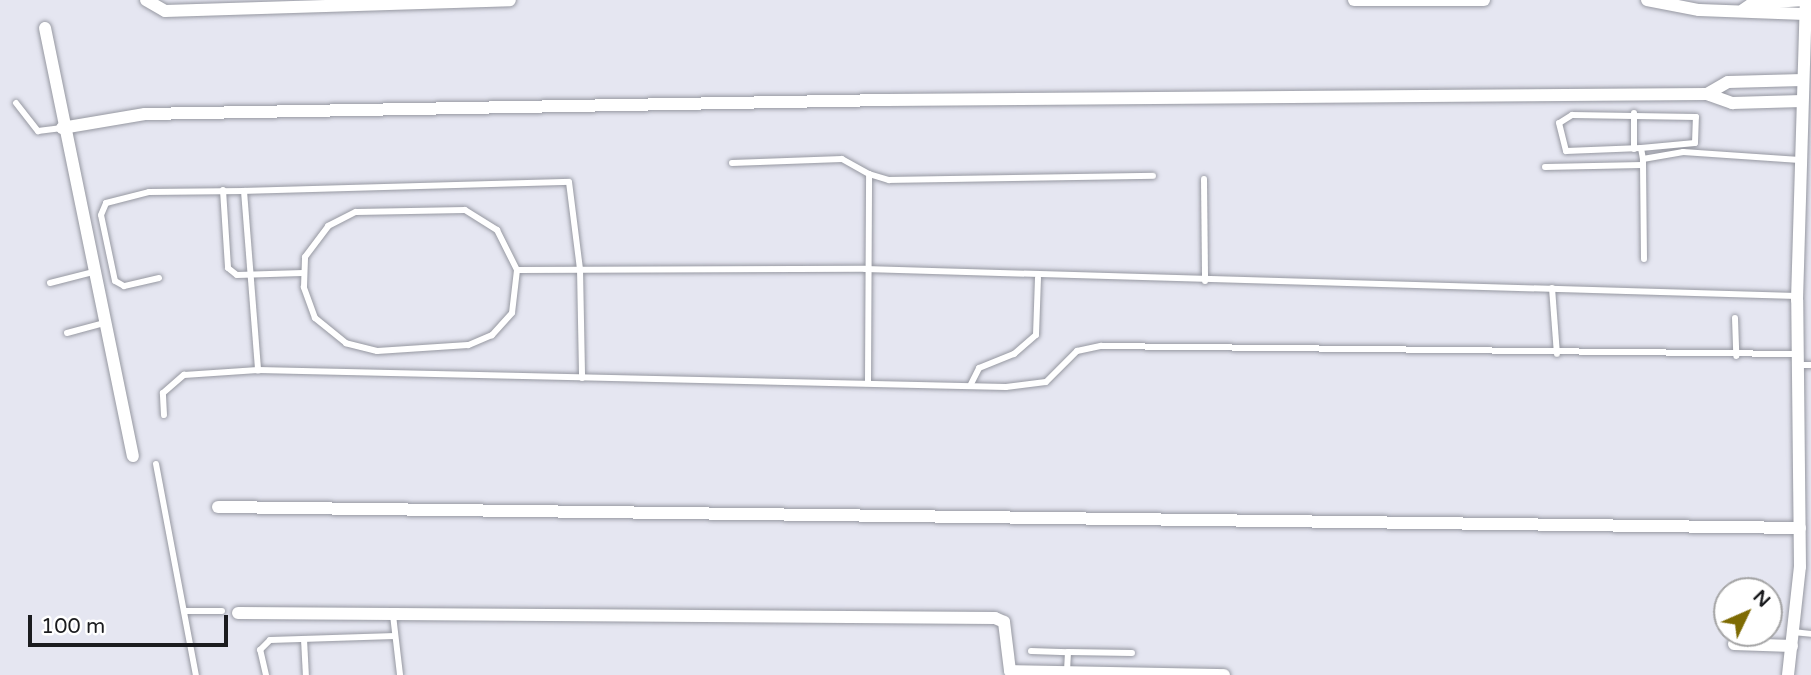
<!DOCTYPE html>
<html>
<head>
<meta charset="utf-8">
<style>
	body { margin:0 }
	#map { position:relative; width:1811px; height:675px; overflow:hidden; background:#e5e6f1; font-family:"Varela Round",sans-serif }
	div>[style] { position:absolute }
	.roads { filter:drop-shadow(0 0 2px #9698a1) drop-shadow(0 0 2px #9698a1) }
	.service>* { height:6px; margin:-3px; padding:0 3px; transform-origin:3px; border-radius:3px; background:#fff }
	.minor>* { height:12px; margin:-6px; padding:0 6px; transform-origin:6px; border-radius:6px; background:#fff }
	span { translate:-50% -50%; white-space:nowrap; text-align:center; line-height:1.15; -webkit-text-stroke:7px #fff; paint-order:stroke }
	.north { position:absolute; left:1713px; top:577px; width:70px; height:70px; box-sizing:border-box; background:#fff; border:2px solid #a4a4a5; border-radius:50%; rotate:46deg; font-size:19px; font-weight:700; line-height:28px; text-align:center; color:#1b1c1f }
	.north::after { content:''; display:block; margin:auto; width:24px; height:32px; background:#7e6b03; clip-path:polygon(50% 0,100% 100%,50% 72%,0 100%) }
	.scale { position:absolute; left:28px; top:615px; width:200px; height:32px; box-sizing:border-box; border:4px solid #1b1c1f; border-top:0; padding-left:9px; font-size:21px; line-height:24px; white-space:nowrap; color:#1b1c1f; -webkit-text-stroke:5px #fff; paint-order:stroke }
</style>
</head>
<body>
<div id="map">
	<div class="roads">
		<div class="service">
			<i style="left:16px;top:103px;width:36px;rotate:52deg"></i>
			<i style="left:38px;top:131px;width:24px;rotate:-7deg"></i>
			<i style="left:1634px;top:113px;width:36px;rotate:90deg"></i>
			<i style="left:1641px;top:148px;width:54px;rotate:-5.3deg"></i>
			<i style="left:1695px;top:143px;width:26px;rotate:-88deg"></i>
			<i style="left:1696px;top:117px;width:124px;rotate:-179.1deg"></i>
			<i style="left:1572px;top:115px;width:15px;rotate:148deg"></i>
			<i style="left:1559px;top:123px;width:29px;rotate:76deg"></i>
			<i style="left:1566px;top:151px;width:75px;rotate:-2.3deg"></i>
			<i style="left:1641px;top:148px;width:11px;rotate:80deg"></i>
			<i style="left:732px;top:163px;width:110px;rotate:-2.1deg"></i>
			<i style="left:842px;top:159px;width:31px;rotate:29deg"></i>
			<i style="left:1545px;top:167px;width:97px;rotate:-1.2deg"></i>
			<i style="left:1204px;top:179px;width:102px;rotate:89.4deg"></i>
			<i style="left:223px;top:190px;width:78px;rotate:86.3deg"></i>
			<i style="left:228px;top:268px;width:11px;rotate:38deg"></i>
			<i style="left:237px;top:275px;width:66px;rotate:-1.7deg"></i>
			<i style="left:244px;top:191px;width:325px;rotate:-1.6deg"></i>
			<i style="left:569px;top:182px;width:88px;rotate:82.8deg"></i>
			<i style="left:580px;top:269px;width:109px;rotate:88.9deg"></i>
			<i style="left:465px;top:210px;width:38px;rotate:32deg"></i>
			<i style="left:497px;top:230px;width:45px;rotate:63.4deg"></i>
			<i style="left:517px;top:270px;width:43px;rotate:96.6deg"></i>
			<i style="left:512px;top:313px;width:30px;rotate:132deg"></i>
			<i style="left:492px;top:335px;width:26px;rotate:157deg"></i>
			<i style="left:468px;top:345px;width:91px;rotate:176.2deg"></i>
			<i style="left:377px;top:351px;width:32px;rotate:-166deg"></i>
			<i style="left:346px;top:343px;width:40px;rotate:-141deg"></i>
			<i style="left:315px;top:318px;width:33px;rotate:-110deg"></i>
			<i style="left:304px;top:287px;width:30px;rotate:-88deg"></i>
			<i style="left:305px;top:257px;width:39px;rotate:-53deg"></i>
			<i style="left:328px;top:226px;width:31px;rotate:-27deg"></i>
			<i style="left:356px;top:212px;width:109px;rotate:-1.1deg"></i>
			<i style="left:1644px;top:259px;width:100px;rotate:-90.6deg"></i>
			<i style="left:1643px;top:159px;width:41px;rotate:-9.9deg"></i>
			<i style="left:1683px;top:152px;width:117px;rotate:3.9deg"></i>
			<i style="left:517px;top:270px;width:348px;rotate:-0.2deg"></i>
			<i style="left:865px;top:269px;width:932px;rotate:1.66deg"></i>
			<i style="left:159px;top:278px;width:36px;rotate:167deg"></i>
			<i style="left:124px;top:286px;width:10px;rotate:-151deg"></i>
			<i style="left:115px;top:281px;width:67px;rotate:-102deg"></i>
			<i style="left:101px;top:215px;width:13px;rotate:-67deg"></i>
			<i style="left:106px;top:203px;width:44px;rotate:-14.3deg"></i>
			<i style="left:149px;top:192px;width:95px;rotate:-0.6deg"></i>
			<i style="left:244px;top:191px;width:180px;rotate:85.5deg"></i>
			<i style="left:50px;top:283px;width:44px;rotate:-14.3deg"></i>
			<i style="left:1552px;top:288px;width:66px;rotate:85.7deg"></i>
			<i style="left:1735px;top:318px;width:38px;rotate:88deg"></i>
			<i style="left:67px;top:333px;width:38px;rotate:-15deg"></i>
			<i style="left:1797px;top:365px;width:14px"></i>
			<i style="left:868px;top:381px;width:207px;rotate:-89.7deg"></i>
			<i style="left:869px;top:174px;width:21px;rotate:17deg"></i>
			<i style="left:889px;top:180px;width:264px;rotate:-0.9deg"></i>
			<i style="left:971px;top:384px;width:18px;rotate:-63deg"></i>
			<i style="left:979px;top:368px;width:38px;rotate:-22deg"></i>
			<i style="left:1014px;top:354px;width:29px;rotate:-41deg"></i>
			<i style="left:1036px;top:335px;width:57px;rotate:-88deg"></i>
			<i style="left:164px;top:415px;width:22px;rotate:-93deg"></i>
			<i style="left:163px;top:393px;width:28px;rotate:-41deg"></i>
			<i style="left:184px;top:375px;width:74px;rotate:-3.9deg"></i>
			<i style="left:258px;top:370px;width:748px;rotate:1.3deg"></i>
			<i style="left:1006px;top:387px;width:40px;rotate:-7.1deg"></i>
			<i style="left:1046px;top:382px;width:44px;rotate:-45deg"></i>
			<i style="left:1077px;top:351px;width:25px;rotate:-12deg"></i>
			<i style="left:1101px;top:346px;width:696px;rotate:0.66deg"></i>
			<i style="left:156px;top:464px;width:215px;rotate:79.3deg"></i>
			<i style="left:184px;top:611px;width:38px"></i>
			<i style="left:393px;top:615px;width:60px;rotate:83.3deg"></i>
			<i style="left:1793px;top:632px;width:18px;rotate:6deg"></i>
			<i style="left:304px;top:639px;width:36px;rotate:87deg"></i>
			<i style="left:1031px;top:651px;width:37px;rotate:2deg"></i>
			<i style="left:1068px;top:652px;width:21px;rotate:93deg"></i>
			<i style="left:1068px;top:652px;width:64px;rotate:0.9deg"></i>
			<i style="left:266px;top:675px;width:26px;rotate:-103deg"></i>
			<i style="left:260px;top:650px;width:14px;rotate:-45deg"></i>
			<i style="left:270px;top:640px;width:125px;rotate:-1.8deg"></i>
		</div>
		<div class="minor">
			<i style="left:146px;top:0;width:22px;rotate:30deg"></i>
			<i style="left:165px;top:11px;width:345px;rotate:-1.8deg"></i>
			<i style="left:1354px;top:0;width:130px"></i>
			<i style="left:1647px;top:0;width:53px;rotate:10.9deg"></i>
			<i style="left:1699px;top:10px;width:106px;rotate:2.2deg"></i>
			<i style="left:1743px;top:10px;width:12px;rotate:-35deg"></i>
			<i style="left:1753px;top:3px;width:53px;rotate:-3.2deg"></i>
			<i style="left:45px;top:28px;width:437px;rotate:78.4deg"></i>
			<i style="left:1707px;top:94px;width:24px;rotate:-30deg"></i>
			<i style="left:1728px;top:82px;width:75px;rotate:-1.5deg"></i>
			<i style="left:62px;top:128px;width:84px;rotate:-9.6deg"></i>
			<i style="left:145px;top:114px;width:741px;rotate:-1.08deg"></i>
			<i style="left:886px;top:100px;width:821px;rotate:-0.42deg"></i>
			<i style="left:1707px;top:94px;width:27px;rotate:20deg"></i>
			<i style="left:1732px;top:103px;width:70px;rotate:-1.6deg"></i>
			<i style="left:218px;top:507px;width:1582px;rotate:0.76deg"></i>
			<i style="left:238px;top:613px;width:757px;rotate:0.38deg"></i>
			<i style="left:995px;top:618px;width:10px;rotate:24deg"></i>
			<i style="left:1004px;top:622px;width:49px;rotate:83deg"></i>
			<i style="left:1010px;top:671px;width:214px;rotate:1.1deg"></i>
			<i style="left:1734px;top:644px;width:58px;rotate:2deg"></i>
			<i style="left:1788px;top:675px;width:109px;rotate:-83.7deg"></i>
			<i style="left:1800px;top:567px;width:267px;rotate:-90.6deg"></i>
			<i style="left:1797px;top:300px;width:300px;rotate:-88.3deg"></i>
		</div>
	</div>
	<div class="north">N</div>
	<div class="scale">100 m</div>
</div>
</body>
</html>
